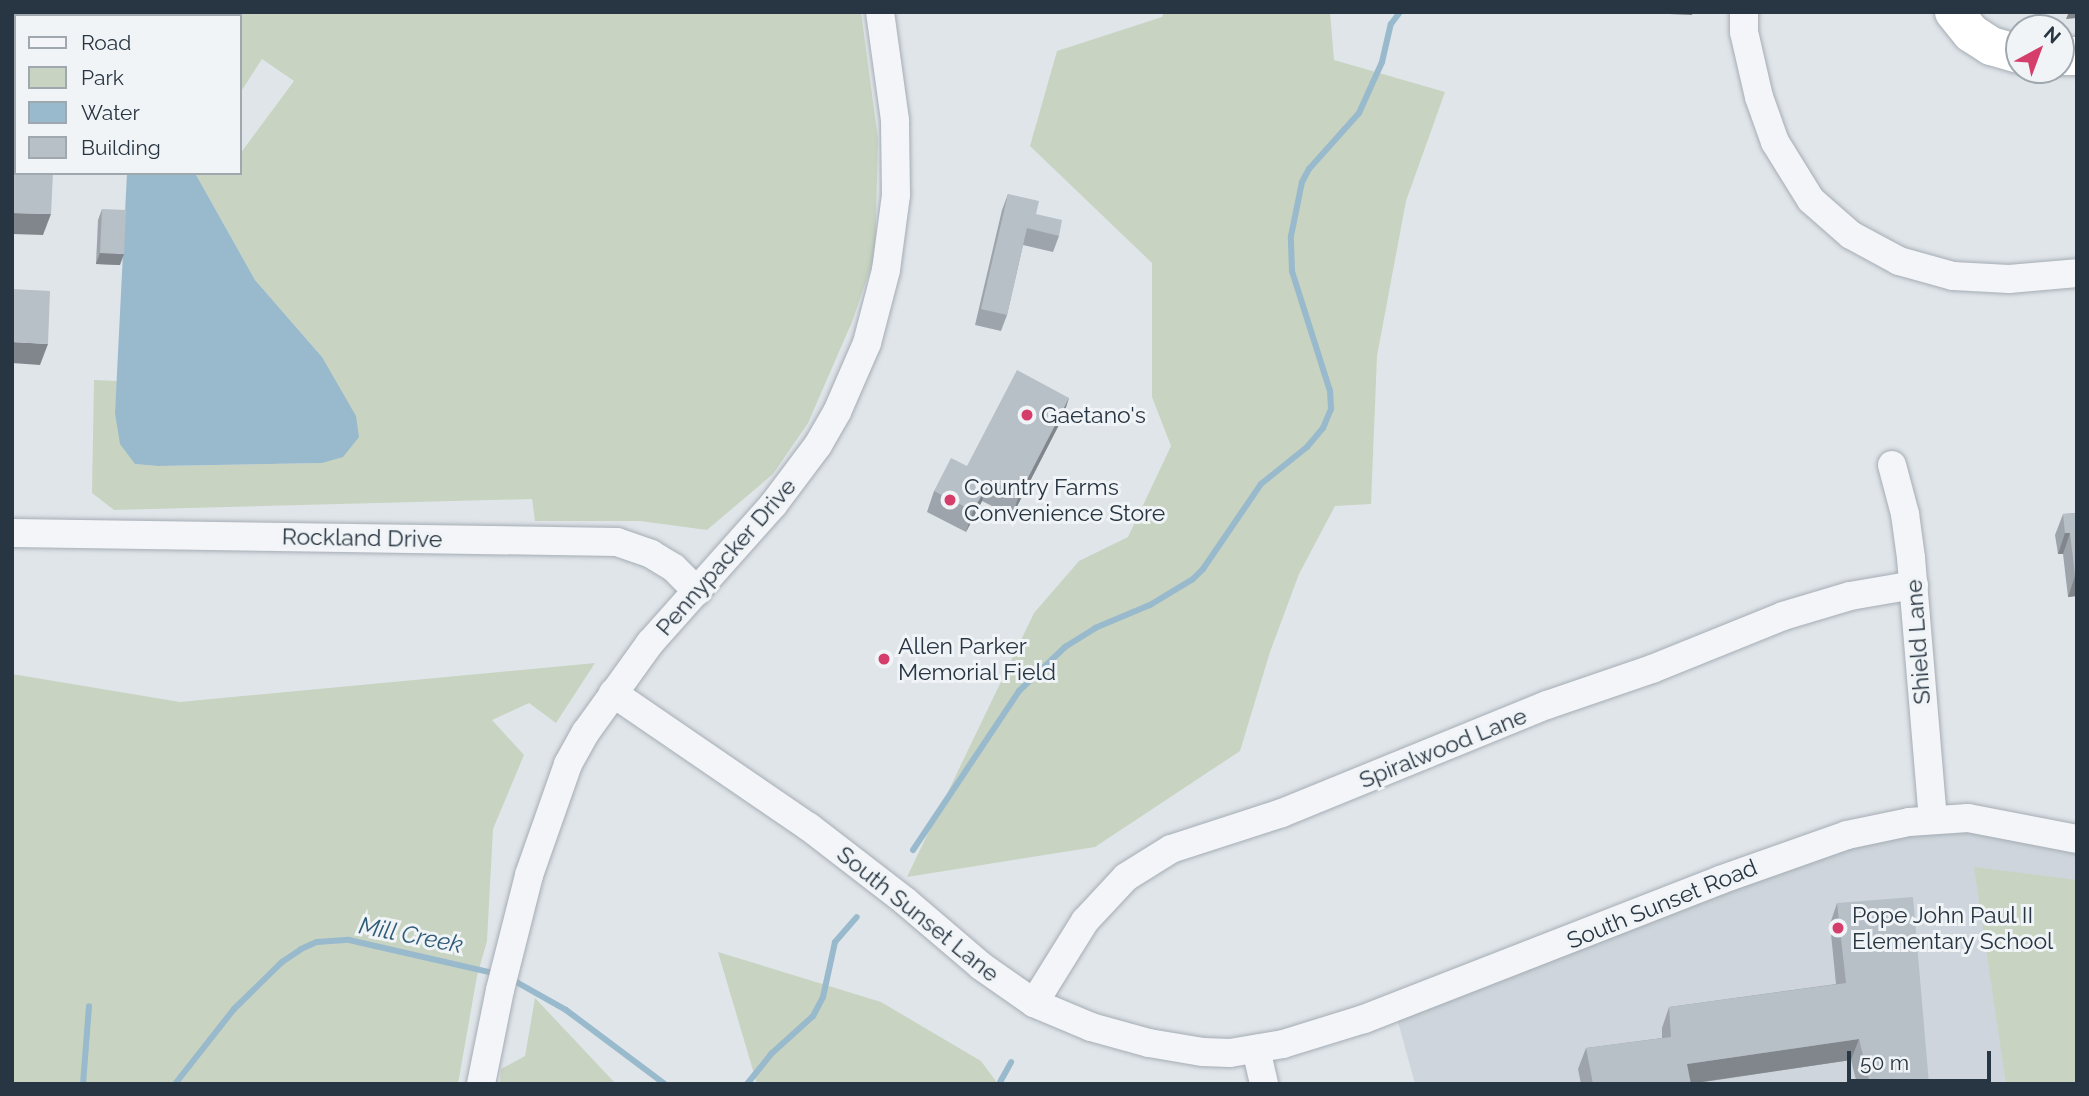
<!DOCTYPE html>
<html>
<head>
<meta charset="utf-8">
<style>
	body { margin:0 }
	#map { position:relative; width:2089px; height:1096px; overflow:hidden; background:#e0e5ea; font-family:Raleway,sans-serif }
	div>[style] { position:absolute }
	.built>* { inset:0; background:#ced5dc }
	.green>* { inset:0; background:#c8d4c1 }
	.water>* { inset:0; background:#99b9cc }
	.stream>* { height:6px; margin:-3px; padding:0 3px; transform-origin:3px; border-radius:3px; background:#99b9cc }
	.roads { filter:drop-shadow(0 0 2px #a5adb4) drop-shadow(0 0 2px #a5adb4) }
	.minor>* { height:28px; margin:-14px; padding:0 14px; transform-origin:14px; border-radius:14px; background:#f3f5f8 }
	.highway>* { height:38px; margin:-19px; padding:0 19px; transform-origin:19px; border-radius:19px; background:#fff }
	.wall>* { inset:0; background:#9da4ab }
	.shaded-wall>* { inset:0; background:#80868b }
	.building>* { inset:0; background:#b7bfc7 }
	.dots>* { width:19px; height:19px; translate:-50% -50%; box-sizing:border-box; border:4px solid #f0f4f7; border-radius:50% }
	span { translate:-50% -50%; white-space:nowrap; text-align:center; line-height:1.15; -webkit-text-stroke:6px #f0f4f7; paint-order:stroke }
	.poi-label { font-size:23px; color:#283542 }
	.left { translate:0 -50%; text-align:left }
	.street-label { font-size:23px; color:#283542 }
	.water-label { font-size:24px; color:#2f5b78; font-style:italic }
	.frame { position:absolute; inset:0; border:14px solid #283542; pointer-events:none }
	.legend { position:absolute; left:14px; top:14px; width:228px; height:161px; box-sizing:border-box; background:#f0f4f7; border:2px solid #a0a8af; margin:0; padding:9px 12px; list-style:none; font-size:21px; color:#283542 }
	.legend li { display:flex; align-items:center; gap:14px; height:35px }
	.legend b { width:35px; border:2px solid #a0a8af }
	.north { position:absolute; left:2005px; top:14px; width:70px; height:70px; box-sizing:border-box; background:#f0f4f7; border:2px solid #a0a8af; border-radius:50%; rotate:41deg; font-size:19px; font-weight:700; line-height:28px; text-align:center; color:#283542 }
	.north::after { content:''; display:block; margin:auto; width:24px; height:32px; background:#d53e6b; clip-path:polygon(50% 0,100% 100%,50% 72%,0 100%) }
	.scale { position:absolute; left:1847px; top:1051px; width:144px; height:32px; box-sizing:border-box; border:4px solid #283542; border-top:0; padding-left:9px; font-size:21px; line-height:24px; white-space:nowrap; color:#283542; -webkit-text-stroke:5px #f0f4f7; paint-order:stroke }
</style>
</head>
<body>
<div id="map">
	<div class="built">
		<i style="clip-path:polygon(1909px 822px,2077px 839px,2077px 1084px,1415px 1084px,1394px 1007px)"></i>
	</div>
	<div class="green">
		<i style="clip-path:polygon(12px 12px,861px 12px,878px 139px,875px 255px,852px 322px,808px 423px,773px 474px,707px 530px,640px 521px,535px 521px,532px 499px,114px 510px,92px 493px,94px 380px,117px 381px,115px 413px,135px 464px,158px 466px,322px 463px,322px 357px,255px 280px,195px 173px,240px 173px,240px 154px,294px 81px,262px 59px,240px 93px,240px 16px,16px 16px,16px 28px,12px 27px)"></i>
		<i style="clip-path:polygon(1164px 12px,1330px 12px,1334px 60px,1445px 92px,1406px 201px,1377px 356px,1371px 504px,1335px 506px,1299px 574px,1270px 652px,1240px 751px,1095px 847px,907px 877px,1034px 613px,1079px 561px,1128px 537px,1171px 446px,1152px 397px,1152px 263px,1030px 146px,1057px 51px,1162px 17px)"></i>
		<i style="clip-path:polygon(595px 663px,556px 723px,529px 703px,492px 720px,524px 755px,493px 829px,487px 941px,477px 976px,458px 1084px,12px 1084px,12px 674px,180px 702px)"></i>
		<i style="clip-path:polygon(1974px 867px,2077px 880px,2077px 1084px,2006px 1084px)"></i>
		<i style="clip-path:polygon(718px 952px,881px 1002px,981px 1061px,998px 1084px,757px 1084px)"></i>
		<i style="clip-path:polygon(535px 998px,616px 1084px,500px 1084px,501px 1069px,525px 1056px)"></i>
	</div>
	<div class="water">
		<i style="clip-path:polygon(127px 173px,195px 173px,255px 280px,322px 357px,356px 416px,359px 437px,343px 457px,322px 463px,158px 466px,135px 464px,120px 444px,115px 413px)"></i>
	</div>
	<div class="stream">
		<i style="left:913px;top:850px;width:191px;rotate:-56.3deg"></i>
		<i style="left:1019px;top:691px;width:64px;rotate:-43.7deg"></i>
		<i style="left:1065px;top:647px;width:36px;rotate:-32deg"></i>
		<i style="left:1095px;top:628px;width:60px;rotate:-22.7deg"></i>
		<i style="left:1150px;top:605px;width:50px;rotate:-31.2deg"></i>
		<i style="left:1193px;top:579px;width:14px;rotate:-45deg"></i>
		<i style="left:1203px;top:569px;width:103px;rotate:-55.7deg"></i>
		<i style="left:1261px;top:484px;width:59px;rotate:-38.8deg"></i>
		<i style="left:1307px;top:447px;width:25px;rotate:-50deg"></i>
		<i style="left:1323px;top:428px;width:21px;rotate:-67deg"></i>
		<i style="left:1331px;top:409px;width:18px;rotate:-93deg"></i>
		<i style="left:1330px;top:391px;width:126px;rotate:-107.6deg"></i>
		<i style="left:1292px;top:271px;width:35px;rotate:-92deg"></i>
		<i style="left:1291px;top:236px;width:55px;rotate:-78.5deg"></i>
		<i style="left:1302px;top:182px;width:15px;rotate:-62deg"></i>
		<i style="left:1309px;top:169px;width:75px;rotate:-48.2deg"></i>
		<i style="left:1359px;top:113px;width:56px;rotate:-65.7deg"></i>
		<i style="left:1382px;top:62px;width:39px;rotate:-77deg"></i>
		<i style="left:1391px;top:24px;width:15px;rotate:-53deg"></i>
		<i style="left:511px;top:979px;width:63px;rotate:29.4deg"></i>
		<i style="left:566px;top:1010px;width:124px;rotate:36.8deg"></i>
		<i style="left:83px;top:1084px;width:78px;rotate:-85.6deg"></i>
		<i style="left:175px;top:1084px;width:95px;rotate:-51.8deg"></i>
		<i style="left:234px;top:1009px;width:67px;rotate:-44.4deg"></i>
		<i style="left:282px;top:962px;width:23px;rotate:-34deg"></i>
		<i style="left:301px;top:949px;width:17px;rotate:-24deg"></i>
		<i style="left:317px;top:942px;width:32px;rotate:-4deg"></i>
		<i style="left:349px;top:940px;width:153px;rotate:12.9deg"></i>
		<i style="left:747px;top:1084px;width:38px;rotate:-51deg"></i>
		<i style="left:771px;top:1054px;width:57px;rotate:-42.1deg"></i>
		<i style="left:813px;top:1016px;width:21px;rotate:-62deg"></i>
		<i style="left:823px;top:997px;width:56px;rotate:-77.7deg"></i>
		<i style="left:835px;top:942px;width:33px;rotate:-49deg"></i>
		<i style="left:999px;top:1084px;width:25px;rotate:-61deg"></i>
	</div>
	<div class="roads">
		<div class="minor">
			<i style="left:1744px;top:12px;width:20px;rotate:90deg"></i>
			<i style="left:1744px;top:32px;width:67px;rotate:77deg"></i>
			<i style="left:1759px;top:97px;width:48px;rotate:70.4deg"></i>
			<i style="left:1775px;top:142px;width:68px;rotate:58.2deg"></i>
			<i style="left:1811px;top:200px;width:53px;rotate:41.2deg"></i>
			<i style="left:1851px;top:235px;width:55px;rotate:28.4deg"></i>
			<i style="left:1899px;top:261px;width:56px;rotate:15.5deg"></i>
			<i style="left:1953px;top:276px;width:56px;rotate:3.1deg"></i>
			<i style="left:2009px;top:279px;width:68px;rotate:-5deg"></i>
			<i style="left:1892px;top:465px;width:51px;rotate:75.1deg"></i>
			<i style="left:1905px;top:514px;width:44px;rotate:82.2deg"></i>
			<i style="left:1911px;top:558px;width:263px;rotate:85.2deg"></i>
			<i style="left:12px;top:533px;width:605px;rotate:0.85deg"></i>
			<i style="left:617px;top:542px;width:36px;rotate:19deg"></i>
			<i style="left:651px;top:554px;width:27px;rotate:31deg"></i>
			<i style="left:674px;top:568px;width:33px;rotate:45deg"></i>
			<i style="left:613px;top:693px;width:237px;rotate:34.4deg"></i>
			<i style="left:809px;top:827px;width:121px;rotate:37.6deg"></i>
			<i style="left:905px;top:901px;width:100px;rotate:40.5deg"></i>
			<i style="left:981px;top:966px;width:65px;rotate:34.9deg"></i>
			<i style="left:1034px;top:1003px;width:62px;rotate:22.8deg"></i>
			<i style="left:1091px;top:1027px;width:60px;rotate:15.4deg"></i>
			<i style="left:1149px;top:1043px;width:55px;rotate:9.5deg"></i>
			<i style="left:1203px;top:1052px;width:27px;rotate:2deg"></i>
			<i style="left:1230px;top:1053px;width:54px;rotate:-9.6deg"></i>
			<i style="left:1283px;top:1044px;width:85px;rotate:-17.2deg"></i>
			<i style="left:1364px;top:1019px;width:382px;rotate:-21.3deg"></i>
			<i style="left:1720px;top:880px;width:135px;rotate:-19.5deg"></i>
			<i style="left:1847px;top:835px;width:63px;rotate:-11.8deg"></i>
			<i style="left:1909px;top:822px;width:59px;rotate:-3.9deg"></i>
			<i style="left:1968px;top:818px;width:111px;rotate:10.9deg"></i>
			<i style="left:1034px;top:1003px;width:97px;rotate:-58.1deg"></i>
			<i style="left:1085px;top:921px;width:60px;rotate:-47deg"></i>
			<i style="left:1126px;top:877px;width:53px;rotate:-31.9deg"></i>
			<i style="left:1171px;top:849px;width:117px;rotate:-18deg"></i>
			<i style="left:1282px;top:813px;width:286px;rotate:-22.2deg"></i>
			<i style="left:1547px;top:705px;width:111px;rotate:-18.9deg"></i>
			<i style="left:1652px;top:669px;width:141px;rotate:-22deg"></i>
			<i style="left:1783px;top:616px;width:70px;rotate:-16.6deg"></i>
			<i style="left:1850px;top:596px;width:65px;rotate:-9.8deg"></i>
			<i style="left:1256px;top:1049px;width:36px;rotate:77deg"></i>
			<i style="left:481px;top:1084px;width:96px;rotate:-78.6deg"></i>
			<i style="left:500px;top:990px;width:119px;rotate:-75.8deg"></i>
			<i style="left:529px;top:875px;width:118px;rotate:-70.6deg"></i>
			<i style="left:568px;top:764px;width:37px;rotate:-61deg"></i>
			<i style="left:586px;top:732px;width:110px;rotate:-54.3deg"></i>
			<i style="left:650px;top:643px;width:185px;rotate:-48.3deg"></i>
			<i style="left:773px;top:505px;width:75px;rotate:-53.1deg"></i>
			<i style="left:818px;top:445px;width:38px;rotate:-60deg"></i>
			<i style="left:837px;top:412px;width:75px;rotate:-66.5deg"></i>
			<i style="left:867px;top:343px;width:75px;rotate:-75.4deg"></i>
			<i style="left:886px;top:270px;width:76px;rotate:-82.4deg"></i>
			<i style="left:896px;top:195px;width:75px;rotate:-90.8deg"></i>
			<i style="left:895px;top:120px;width:109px;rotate:-97.9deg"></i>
		</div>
		<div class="highway">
			<i style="left:1954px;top:12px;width:27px;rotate:51deg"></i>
			<i style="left:1971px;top:33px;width:24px;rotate:33deg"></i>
			<i style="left:1991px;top:46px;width:29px;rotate:16deg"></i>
			<i style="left:2061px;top:56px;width:16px"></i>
		</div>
	</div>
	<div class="wall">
		<i style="clip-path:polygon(1008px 194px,1036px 214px,1059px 236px,1053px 252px,1023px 245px,1007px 315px,1001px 331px,975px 325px,1002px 210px)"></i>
		<i style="clip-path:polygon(102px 209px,120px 265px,96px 264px,98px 220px)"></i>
		<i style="clip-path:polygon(1069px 398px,1062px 419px,1012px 516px,982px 501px,966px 532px,927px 512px,934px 491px,967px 466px)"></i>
		<i style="clip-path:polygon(2077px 513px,2077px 596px,2068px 597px,2063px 554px,2058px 554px,2055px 535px,2063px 514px)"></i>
		<i style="clip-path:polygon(1837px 903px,1929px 1084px,1857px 1084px,1851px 1060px,1691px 1084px,1581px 1084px,1578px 1069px,1586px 1048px,1662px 1038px,1662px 1028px,1669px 1007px,1836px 984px,1830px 924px)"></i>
	</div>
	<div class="shaded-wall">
		<i style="clip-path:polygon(1623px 12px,1693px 12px,1692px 15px)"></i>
		<i style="clip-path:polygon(2069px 12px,2077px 12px,2077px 18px,2066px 19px)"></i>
		<i style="clip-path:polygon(12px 83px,16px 83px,16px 104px,12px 104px)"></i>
		<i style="clip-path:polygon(12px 213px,51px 214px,43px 235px,12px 234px)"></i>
		<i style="clip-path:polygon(100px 253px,124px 254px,120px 265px,96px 264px)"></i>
		<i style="clip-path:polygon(12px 342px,48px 344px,40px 365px,12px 363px)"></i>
		<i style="clip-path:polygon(1069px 398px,1062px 419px,1012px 516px,1019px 495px)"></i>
		<i style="clip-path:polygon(990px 480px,982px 501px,966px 532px,973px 511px)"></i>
		<i style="clip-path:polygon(2065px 533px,2070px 533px,2063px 554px,2058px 554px)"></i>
		<i style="clip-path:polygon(2077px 575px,2077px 596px,2068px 597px,2075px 576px)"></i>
		<i style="clip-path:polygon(1859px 1039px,1851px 1060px,1687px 1084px,1687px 1064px)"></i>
	</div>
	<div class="building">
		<i style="clip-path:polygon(12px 27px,16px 27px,16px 83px,12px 83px)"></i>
		<i style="clip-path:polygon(12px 157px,16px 157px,16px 173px,53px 173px,51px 214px,12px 213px)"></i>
		<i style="clip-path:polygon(1008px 194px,1039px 201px,1036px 214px,1062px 220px,1059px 236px,1027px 228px,1007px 315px,981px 309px)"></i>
		<i style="clip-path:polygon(102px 209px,126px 210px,124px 254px,100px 253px)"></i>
		<i style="clip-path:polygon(12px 289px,50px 291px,48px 344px,12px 342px)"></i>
		<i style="clip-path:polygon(1017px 370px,1069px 398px,1019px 495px,990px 480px,973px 511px,934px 491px,951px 458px,967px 466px)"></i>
		<i style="clip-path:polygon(2077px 513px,2077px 575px,2075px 576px,2070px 533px,2065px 533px,2063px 514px)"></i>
		<i style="clip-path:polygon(1913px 897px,1929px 1084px,1870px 1084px,1859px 1039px,1687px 1064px,1691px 1084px,1593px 1084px,1586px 1048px,1671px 1037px,1669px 1007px,1846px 983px,1837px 903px)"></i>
	</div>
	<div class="dots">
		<i style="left:1027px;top:415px;background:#d53e6b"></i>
		<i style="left:950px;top:500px;background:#d53e6b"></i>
		<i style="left:884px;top:659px;background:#d53e6b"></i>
		<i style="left:1838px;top:928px;background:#d53e6b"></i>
	</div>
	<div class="poi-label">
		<span class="left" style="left:1041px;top:415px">Gaetano's</span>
		<span class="left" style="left:964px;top:500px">Country Farms<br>Convenience Store</span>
		<span class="left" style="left:898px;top:659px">Allen Parker<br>Memorial Field</span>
		<span class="left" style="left:1852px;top:928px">Pope John Paul II<br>Elementary School</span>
	</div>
	<div class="street-label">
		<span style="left:362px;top:538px;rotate:1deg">Rockland Drive</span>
		<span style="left:726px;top:557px;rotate:-49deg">Pennypacker Drive</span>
		<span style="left:1918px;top:642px;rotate:-94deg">Shield Lane</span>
		<span style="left:1443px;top:748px;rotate:-22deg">Spiralwood Lane</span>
		<span style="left:1662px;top:904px;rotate:-22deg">South Sunset Road</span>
		<span style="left:918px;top:914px;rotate:39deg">South Sunset Lane</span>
	</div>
	<div class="water-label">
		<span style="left:411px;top:935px;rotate:11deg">Mill Creek</span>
	</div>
	<div class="frame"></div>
	<ul class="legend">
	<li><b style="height:9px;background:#f3f5f8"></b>Road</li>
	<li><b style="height:19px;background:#c8d4c1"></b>Park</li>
	<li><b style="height:19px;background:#99b9cc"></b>Water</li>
	<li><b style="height:19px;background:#b7bfc7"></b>Building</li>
	</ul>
	<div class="north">N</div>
	<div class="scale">50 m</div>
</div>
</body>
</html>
